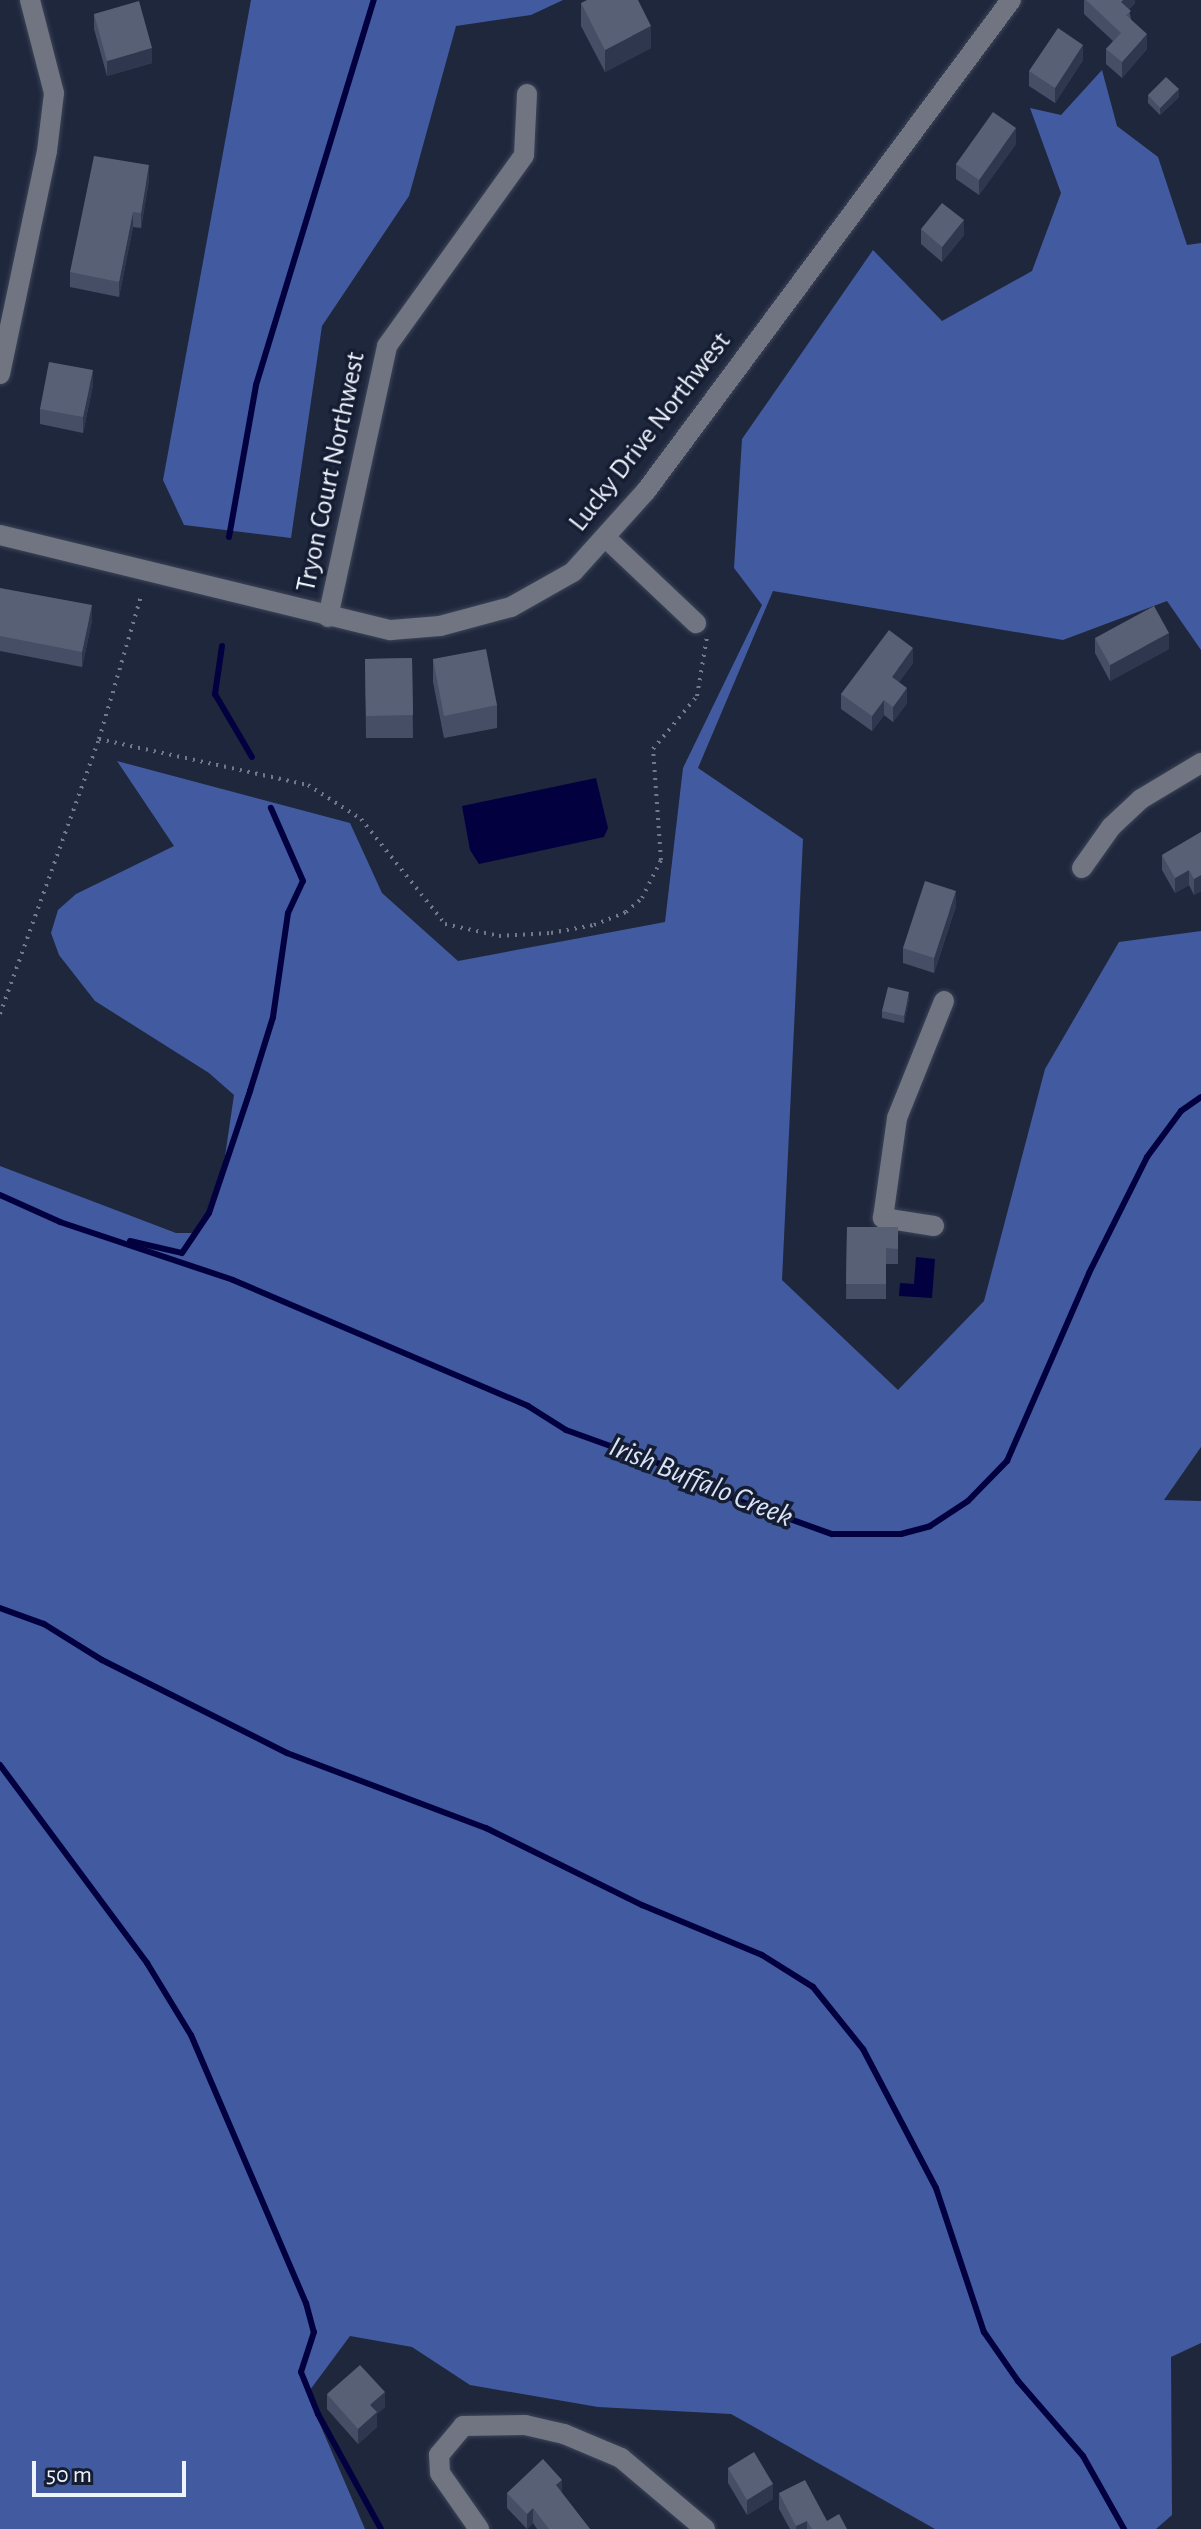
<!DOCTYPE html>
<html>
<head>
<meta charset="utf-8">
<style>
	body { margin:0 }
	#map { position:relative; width:1201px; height:2529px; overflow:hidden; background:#1f273d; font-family:"Alegreya Sans",sans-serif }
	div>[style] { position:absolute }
	.forest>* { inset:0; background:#425a9f }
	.water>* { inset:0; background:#030040 }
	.stream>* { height:6px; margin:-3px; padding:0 3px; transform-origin:3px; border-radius:3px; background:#030040 }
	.path>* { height:4px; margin-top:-2px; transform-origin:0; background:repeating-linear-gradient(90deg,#73798a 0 2px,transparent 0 8px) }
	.roads { filter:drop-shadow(0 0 2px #3c4458) drop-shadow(0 0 2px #3c4458) }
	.minor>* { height:20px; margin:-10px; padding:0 10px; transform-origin:10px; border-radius:10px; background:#707581 }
	.wall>* { inset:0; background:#464e65 }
	.shaded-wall>* { inset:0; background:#2f374e }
	.building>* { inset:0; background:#586076 }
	span { translate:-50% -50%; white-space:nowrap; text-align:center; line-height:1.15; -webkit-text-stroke:7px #151d33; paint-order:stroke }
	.street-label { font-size:28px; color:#eff3fc }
	.water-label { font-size:30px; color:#dbe3f7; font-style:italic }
	.scale { position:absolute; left:32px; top:2461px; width:154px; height:36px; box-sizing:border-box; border:4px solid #eff3fc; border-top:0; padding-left:10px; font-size:24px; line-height:28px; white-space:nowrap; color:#eff3fc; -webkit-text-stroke:6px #151d33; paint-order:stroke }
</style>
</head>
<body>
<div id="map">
	<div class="forest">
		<i style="clip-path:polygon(251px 0,563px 0,531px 15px,456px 26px,409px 196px,322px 326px,291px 538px,184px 525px,163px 480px)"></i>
		<i style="clip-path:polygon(1102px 70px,1117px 126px,1158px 157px,1187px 245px,1201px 243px,1201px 650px,1167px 601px,1063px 640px,773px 591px,698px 768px,803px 839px,782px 1280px,898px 1390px,984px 1301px,1045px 1069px,1119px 942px,1201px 931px,1201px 1447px,1164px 1500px,1201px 1501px,1201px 2343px,1171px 2357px,1172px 2515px,1156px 2529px,935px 2529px,731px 2414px,598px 2407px,470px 2385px,412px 2347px,350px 2336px,307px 2394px,365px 2529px,0 2529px,0 1166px,176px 1233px,199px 1233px,224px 1163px,234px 1095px,209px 1073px,95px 1001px,59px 955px,51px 933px,58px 910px,76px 894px,174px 846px,117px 761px,350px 823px,382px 893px,458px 961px,665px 922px,683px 768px,762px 605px,734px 568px,742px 439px,873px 250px,942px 321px,1032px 271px,1061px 193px,1030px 108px,1061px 115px)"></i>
	</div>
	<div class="water">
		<i style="clip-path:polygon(596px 778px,608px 828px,604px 837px,479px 864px,470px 850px,462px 806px)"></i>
		<i style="clip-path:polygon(916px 1257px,935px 1259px,932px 1298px,899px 1296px,900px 1283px,914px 1284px)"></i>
	</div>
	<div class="stream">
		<i style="left:229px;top:537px;width:154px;rotate:-79.9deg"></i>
		<i style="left:256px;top:385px;width:403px;rotate:-73deg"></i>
		<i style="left:222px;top:646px;width:49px;rotate:98.3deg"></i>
		<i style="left:215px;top:694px;width:73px;rotate:59.6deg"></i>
		<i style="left:0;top:1195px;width:66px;rotate:24.2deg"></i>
		<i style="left:60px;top:1222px;width:182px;rotate:18.5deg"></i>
		<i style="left:233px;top:1280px;width:321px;rotate:23.1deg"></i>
		<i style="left:528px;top:1406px;width:45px;rotate:32.3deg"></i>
		<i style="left:566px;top:1430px;width:118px;rotate:19.8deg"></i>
		<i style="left:677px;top:1470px;width:64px;rotate:27deg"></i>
		<i style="left:734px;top:1499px;width:104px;rotate:19.7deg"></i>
		<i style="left:832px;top:1534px;width:69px"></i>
		<i style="left:901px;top:1534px;width:30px;rotate:-15deg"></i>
		<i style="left:930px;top:1526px;width:45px;rotate:-33.3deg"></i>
		<i style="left:968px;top:1501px;width:56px;rotate:-45.7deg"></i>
		<i style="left:1007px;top:1461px;width:205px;rotate:-66.4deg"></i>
		<i style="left:1089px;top:1273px;width:130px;rotate:-63.4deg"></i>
		<i style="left:1147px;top:1157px;width:57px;rotate:-53.5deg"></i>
		<i style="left:1181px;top:1111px;width:24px;rotate:-35deg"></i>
		<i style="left:130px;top:1241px;width:53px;rotate:13deg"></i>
		<i style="left:182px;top:1253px;width:48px;rotate:-56deg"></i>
		<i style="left:209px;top:1213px;width:129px;rotate:-71.4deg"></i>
		<i style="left:250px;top:1091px;width:77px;rotate:-72.7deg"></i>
		<i style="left:273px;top:1017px;width:105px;rotate:-81.8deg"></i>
		<i style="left:288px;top:913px;width:35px;rotate:-65deg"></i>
		<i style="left:303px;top:881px;width:80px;rotate:-113.7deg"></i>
		<i style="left:0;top:1608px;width:47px;rotate:20deg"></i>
		<i style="left:44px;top:1624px;width:68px;rotate:31.8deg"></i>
		<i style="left:102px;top:1660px;width:207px;rotate:26.7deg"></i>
		<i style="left:287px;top:1753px;width:213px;rotate:20.7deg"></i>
		<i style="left:486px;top:1828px;width:174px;rotate:26.3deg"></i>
		<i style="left:642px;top:1905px;width:130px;rotate:22.6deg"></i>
		<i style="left:762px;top:1955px;width:60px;rotate:32.1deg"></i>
		<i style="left:813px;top:1987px;width:80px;rotate:51.1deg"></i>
		<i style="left:863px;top:2049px;width:157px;rotate:62.3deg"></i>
		<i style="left:936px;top:2188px;width:152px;rotate:71.6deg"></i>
		<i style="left:984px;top:2332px;width:60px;rotate:55.2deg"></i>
		<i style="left:1018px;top:2381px;width:99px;rotate:49.1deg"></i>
		<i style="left:1083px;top:2456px;width:84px;rotate:60.7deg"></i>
		<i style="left:0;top:1765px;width:247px;rotate:53.4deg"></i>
		<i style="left:147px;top:1963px;width:84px;rotate:58.6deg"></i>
		<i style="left:191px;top:2035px;width:292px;rotate:66.8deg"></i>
		<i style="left:306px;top:2303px;width:30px;rotate:75deg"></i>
		<i style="left:314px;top:2332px;width:42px;rotate:108deg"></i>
		<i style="left:301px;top:2372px;width:45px;rotate:68deg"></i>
		<i style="left:318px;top:2414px;width:131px;rotate:61.3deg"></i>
	</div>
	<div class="path">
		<i style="left:99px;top:739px;width:214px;rotate:12.4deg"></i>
		<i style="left:308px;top:785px;width:63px;rotate:32.7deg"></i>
		<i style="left:361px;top:819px;width:134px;rotate:51.3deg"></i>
		<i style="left:445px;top:924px;width:55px;rotate:12.5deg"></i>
		<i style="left:499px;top:936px;width:52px;rotate:-3.3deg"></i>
		<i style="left:551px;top:933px;width:44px;rotate:-10.5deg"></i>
		<i style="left:594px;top:925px;width:35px;rotate:-22deg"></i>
		<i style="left:626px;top:912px;width:21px;rotate:-41deg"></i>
		<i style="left:642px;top:898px;width:42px;rotate:-63.4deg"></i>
		<i style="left:661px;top:860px;width:111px;rotate:-94.1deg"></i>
		<i style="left:653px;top:749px;width:69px;rotate:-50.3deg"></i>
		<i style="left:697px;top:696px;width:60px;rotate:-80.4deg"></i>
		<i style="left:0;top:1014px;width:292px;rotate:-70.2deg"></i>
		<i style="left:99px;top:739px;width:149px;rotate:-73.6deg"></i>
	</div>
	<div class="roads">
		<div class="minor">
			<i style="left:0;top:374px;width:228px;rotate:-78.1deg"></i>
			<i style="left:47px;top:151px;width:58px;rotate:-83.1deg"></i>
			<i style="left:54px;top:93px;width:96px;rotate:-104.5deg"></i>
			<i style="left:0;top:535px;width:402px;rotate:13.7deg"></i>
			<i style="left:391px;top:630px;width:49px;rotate:-4.7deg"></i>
			<i style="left:440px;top:626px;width:73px;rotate:-15deg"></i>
			<i style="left:511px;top:607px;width:71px;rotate:-29.4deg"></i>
			<i style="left:573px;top:572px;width:109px;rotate:-48deg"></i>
			<i style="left:646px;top:491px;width:612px;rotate:-53.37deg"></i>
			<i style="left:606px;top:538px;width:124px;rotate:43.4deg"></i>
			<i style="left:328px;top:617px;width:277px;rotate:-77.7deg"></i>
			<i style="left:387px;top:346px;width:235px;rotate:-54.3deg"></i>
			<i style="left:524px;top:155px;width:61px;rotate:-87.2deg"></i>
			<i style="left:1082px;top:868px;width:50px;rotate:-54.7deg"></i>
			<i style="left:1111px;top:827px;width:41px;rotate:-43deg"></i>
			<i style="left:1141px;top:799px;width:70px;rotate:-31deg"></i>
			<i style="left:934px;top:1226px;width:52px;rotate:-171.1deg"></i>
			<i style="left:883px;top:1218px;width:101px;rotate:-82deg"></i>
			<i style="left:897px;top:1118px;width:126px;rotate:-68.1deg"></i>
			<i style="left:479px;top:2529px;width:68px;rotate:-124.9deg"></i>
			<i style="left:440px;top:2473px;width:18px;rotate:-93deg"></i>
			<i style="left:439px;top:2455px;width:38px;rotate:-50deg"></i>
			<i style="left:463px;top:2426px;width:62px;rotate:-0.9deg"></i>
			<i style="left:525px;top:2425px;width:40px;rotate:13deg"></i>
			<i style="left:564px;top:2434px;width:62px;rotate:22.8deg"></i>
			<i style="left:621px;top:2458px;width:110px;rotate:40.2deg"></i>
		</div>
	</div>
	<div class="wall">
		<i style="clip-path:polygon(1084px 0,1135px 0,1135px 3px,1129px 9px,1131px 19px,1147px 49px,1122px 78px,1106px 64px,1106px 49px,1113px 41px,1084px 14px)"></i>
		<i style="clip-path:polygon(581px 3px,651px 48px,605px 72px,581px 26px)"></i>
		<i style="clip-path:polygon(94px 14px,152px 63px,107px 76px,94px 29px)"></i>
		<i style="clip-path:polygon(1083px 60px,1055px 103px,1029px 86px,1029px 71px)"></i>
		<i style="clip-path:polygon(1148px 95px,1179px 97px,1160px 115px,1148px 103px)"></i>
		<i style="clip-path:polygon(1016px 144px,979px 195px,956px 179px,956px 164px)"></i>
		<i style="clip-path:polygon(149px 180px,141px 228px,133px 227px,119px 297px,70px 287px,70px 272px)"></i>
		<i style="clip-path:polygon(921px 229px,964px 235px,942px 262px,921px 244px)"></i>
		<i style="clip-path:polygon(93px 385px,83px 433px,40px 424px,40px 409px)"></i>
		<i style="clip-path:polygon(0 588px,92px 621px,82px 667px,0 651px)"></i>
		<i style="clip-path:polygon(1095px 638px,1169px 649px,1110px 681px,1095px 653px)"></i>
		<i style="clip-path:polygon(412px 658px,413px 738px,366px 738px,365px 659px)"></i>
		<i style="clip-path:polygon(433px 659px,497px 705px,497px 728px,444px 738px,433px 682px)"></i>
		<i style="clip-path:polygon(913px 663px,899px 682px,907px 703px,893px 722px,884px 715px,872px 731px,841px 709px,841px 694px)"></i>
		<i style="clip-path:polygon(1201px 832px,1201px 891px,1194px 895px,1189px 885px,1175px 893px,1162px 870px,1162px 855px)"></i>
		<i style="clip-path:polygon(956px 906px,934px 973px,903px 963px,903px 948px)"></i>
		<i style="clip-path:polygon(909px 999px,904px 1023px,882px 1018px,882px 1011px)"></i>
		<i style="clip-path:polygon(847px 1227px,898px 1227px,898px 1264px,886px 1264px,886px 1299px,846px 1299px)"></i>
		<i style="clip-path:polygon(327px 2394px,385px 2407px,377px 2414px,377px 2427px,358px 2444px,327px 2409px)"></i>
		<i style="clip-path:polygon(728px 2468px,773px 2499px,747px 2515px,728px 2483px)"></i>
		<i style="clip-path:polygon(507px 2493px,562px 2493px,590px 2529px,537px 2529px,533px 2523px,527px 2529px,507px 2508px)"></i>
		<i style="clip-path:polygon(779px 2493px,827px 2521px,847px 2529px,790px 2529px,779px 2509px)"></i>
	</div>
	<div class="shaded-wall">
		<i style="clip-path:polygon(1123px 0,1135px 0,1135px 3px,1121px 17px,1121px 2px)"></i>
		<i style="clip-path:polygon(651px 26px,651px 48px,605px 72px,605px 50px)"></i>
		<i style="clip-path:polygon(1147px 34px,1147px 49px,1122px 78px,1122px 62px)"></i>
		<i style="clip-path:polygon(1083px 45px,1083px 60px,1055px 103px,1055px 88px)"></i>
		<i style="clip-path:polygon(152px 48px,152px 63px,107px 76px,107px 61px)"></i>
		<i style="clip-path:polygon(1179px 89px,1179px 97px,1160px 115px,1160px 108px)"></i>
		<i style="clip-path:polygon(1016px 128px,1016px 144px,979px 195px,979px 180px)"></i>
		<i style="clip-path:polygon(149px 165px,149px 180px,141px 228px,141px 213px)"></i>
		<i style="clip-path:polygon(133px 212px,133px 227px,119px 297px,119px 282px)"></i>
		<i style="clip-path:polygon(964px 220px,964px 235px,942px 262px,942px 247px)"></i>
		<i style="clip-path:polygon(93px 370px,93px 385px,83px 433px,83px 417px)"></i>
		<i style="clip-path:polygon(92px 605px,92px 621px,82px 667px,82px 652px)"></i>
		<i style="clip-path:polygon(1169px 633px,1169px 649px,1110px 681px,1110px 665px)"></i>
		<i style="clip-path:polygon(913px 648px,913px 663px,892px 692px,892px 677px)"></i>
		<i style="clip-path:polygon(907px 688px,907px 703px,893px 722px,893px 707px)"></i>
		<i style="clip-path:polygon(884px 700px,884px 715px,872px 731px,872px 716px)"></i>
		<i style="clip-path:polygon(1189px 870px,1189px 885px,1175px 893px,1175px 878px)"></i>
		<i style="clip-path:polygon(1201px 875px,1201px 891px,1194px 895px,1194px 879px)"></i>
		<i style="clip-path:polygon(956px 891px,956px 906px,934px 973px,934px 958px)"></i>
		<i style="clip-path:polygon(909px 992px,909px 999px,904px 1023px,904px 1016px)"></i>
		<i style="clip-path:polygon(385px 2392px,385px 2407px,377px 2414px,377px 2427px,358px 2444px,358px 2429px,370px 2405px)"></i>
		<i style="clip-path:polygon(562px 2480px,562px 2495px,556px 2485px)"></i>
		<i style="clip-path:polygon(773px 2484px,773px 2499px,747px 2515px,747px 2500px)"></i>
		<i style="clip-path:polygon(533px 2508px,533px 2523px,527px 2529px,527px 2514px)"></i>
		<i style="clip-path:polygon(807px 2521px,807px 2529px,796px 2529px,796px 2526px)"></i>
	</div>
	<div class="building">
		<i style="clip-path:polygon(587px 0,638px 0,651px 26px,605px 50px,581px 3px)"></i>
		<i style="clip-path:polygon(1086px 0,1123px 0,1121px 2px,1131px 11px,1126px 15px,1147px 34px,1122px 62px,1106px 49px,1121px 33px)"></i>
		<i style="clip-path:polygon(139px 1px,152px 48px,107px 61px,94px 14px)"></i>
		<i style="clip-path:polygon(1058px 28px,1083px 45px,1055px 88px,1029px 71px)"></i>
		<i style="clip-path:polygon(1166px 77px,1179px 89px,1160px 108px,1148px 95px)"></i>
		<i style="clip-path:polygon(993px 112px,1016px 128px,979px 180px,956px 164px)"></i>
		<i style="clip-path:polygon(94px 156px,149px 165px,141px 213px,133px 212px,119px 282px,70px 272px)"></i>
		<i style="clip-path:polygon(942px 203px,964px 220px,942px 247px,921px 229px)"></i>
		<i style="clip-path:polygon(49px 362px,93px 370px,83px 417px,40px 409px)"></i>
		<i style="clip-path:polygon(0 588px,92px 605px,82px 652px,0 636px)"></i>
		<i style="clip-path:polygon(1154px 606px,1169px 633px,1110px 665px,1095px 638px)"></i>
		<i style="clip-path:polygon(889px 630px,913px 648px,892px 677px,907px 688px,893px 707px,884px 700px,872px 716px,841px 694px)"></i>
		<i style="clip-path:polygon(486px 649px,497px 705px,444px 716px,433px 659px)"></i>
		<i style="clip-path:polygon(412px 658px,413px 715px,366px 716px,365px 659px)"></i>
		<i style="clip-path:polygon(1201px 832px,1201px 875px,1194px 879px,1189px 870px,1175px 878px,1162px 855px)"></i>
		<i style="clip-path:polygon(925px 881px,956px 891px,934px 958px,903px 948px)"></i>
		<i style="clip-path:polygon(888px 987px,909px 992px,904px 1016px,882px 1011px)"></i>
		<i style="clip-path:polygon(847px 1227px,898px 1227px,898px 1249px,886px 1248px,886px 1284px,846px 1284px)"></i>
		<i style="clip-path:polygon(360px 2365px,385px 2392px,370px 2405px,377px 2412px,358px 2429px,327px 2394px)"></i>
		<i style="clip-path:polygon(754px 2452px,773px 2484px,747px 2500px,728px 2468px)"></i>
		<i style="clip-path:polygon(543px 2459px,562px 2480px,556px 2485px,590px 2529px,549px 2529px,533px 2508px,527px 2514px,507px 2493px)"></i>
		<i style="clip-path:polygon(805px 2480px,827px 2521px,839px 2514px,847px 2529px,812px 2529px,807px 2521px,796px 2526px,779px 2493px)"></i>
	</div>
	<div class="street-label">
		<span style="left:650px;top:432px;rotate:-52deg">Lucky Drive Northwest</span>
		<span style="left:331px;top:472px;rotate:-78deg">Tryon Court Northwest</span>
	</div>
	<div class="water-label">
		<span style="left:701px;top:1482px;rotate:22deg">Irish Buffalo Creek</span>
	</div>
	<div class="scale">50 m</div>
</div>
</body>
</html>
